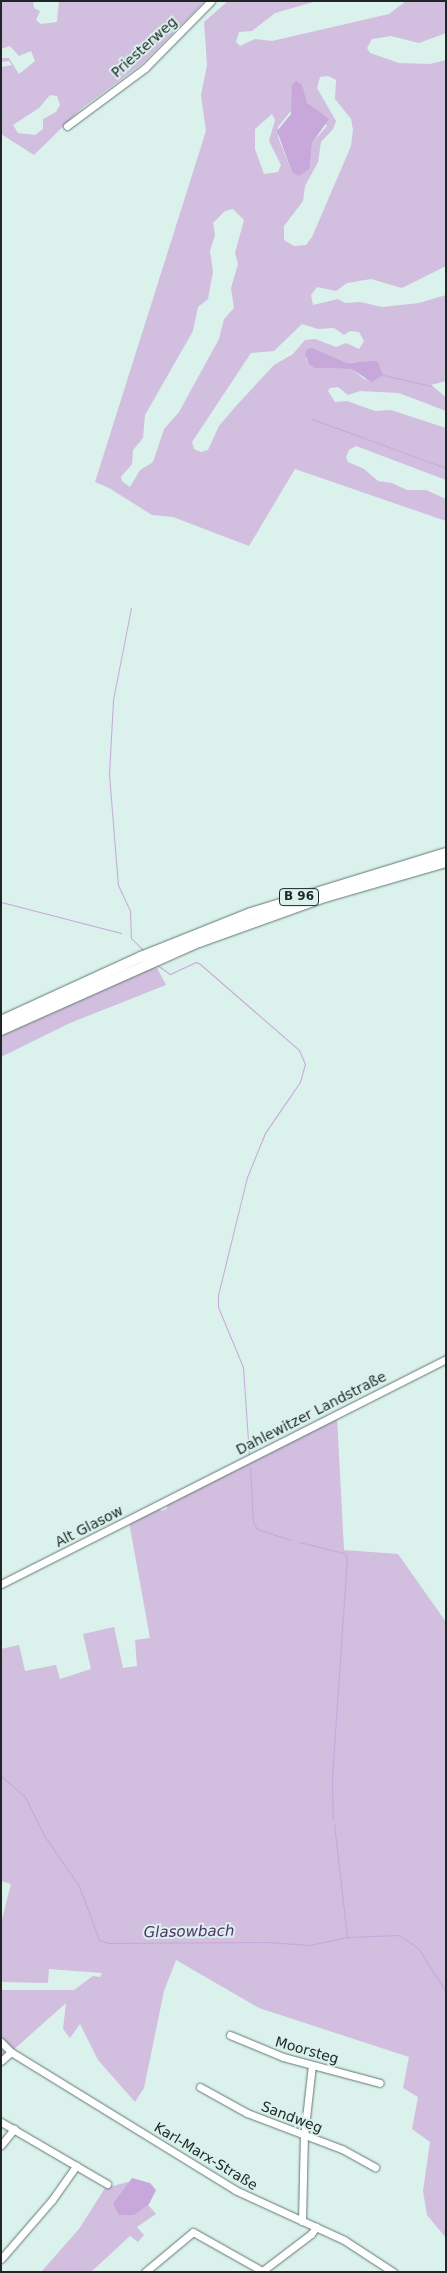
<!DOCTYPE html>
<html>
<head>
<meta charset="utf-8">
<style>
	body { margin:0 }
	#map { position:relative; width:447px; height:2273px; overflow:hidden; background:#daf1ec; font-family:"DejaVu Sans",sans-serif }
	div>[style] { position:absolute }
	.green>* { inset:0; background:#d2bede }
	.water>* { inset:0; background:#c8a7da }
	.stream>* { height:1px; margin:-0.5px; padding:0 0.5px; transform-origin:0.5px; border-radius:0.5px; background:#c8a7da }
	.roads { filter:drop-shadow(0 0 1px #637873) drop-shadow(0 0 1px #637873) }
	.minor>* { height:7px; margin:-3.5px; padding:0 3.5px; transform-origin:3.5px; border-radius:3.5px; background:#fff }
	.highway>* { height:10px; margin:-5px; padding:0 5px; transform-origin:5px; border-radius:5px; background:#fff }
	span { translate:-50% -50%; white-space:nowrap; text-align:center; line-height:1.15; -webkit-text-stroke:4px #daf1ec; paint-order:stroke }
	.shield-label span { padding:1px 4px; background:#daf1ec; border:1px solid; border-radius:4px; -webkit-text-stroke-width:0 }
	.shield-label { font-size:12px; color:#1f2725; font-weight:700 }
	.street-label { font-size:14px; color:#1f2725 }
	.water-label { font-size:15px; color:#562d6a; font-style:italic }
	.frame { position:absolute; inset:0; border:2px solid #1f2725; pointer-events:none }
</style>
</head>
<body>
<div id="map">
	<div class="green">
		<i style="clip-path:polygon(evenodd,1px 1px,33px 1px,34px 8px,40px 11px,36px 20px,41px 24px,57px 22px,59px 1px,205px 1px,142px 64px,81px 109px,34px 155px,1px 134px,1px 67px,12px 65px,9px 61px,1px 62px,1px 58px,9px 58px,19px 74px,35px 61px,31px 51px,19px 56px,10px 46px,1px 49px,1px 1px,50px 95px,57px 96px,60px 105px,56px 112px,43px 119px,43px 129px,35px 135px,18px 133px,13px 125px,39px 108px,50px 95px)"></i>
		<i style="clip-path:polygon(evenodd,228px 1px,317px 1px,275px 13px,252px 31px,239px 32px,236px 42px,240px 46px,255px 39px,272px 41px,389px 14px,406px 1px,446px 1px,446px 33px,419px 43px,391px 36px,372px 39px,367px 48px,370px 53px,399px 63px,430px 64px,446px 60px,446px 266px,402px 288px,371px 279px,347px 283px,336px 291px,317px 287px,311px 295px,313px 305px,338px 299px,345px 303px,360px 302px,382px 307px,419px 303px,446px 295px,446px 381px,431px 385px,446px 397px,446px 411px,399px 393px,360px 391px,348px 395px,338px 387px,330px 388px,328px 391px,335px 402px,347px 401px,375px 411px,391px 410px,446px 428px,446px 480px,356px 446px,349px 450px,346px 457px,348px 462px,364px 469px,378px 481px,392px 483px,407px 490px,426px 490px,446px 499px,446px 521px,295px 469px,249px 546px,173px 517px,152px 515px,109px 488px,95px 482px,206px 131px,201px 95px,207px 65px,204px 22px,228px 1px,328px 76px,336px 80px,335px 99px,351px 119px,353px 130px,351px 146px,312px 237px,306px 245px,294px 246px,284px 240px,284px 226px,303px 201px,305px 186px,318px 162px,321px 142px,333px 129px,336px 121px,317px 88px,320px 77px,328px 76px,228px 1px,292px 85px,302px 85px,304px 99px,327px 126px,312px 143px,310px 168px,292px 172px,278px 137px,278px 127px,294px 107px,292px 85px,228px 1px,272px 114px,275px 120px,269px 141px,281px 165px,278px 172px,264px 174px,255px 149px,255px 129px,272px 114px,228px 1px,233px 209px,244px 220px,235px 253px,238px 264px,231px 288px,234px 308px,224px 319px,219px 339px,179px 412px,164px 429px,153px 462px,140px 470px,130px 487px,122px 481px,121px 477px,132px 464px,133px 450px,143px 438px,145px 415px,193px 331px,198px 307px,208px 299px,213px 272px,210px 251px,215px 235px,213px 223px,225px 211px,233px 209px,228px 1px,302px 324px,318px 329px,334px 328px,344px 335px,350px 331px,359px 332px,364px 341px,359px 349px,346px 343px,336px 347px,315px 339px,305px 340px,293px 354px,274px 365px,236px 406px,219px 426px,208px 450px,201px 452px,194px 449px,192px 442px,251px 353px,274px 351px,302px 324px,228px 1px,313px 348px,347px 363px,355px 362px,367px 381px,351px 369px,314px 368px,306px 359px,313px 348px)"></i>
		<i style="clip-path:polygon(156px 966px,166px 985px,70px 1023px,1px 1057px,1px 1036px)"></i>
		<i style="clip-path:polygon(337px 1418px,344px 1550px,398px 1554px,446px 1622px,446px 2238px,427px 2215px,423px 2191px,430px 2142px,412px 2129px,418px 2097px,403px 2088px,409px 2057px,259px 2008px,176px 1960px,164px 1991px,144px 2088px,135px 2102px,98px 2060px,80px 2024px,70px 2038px,63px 2029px,66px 2003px,1px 2061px,1px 1990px,74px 1990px,93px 1976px,100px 1977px,102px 1973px,49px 1969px,48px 1983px,1px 1982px,1px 1923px,11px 1884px,1px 1881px,1px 1649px,19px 1645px,25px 1671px,56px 1665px,60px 1679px,91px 1669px,83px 1634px,114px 1627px,123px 1668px,137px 1666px,135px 1640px,150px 1638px,129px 1522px,159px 1507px,161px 1511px,167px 1509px,167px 1504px)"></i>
		<i style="clip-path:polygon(128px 2182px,156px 2214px,137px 2227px,144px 2235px,138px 2242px,130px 2236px,91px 2272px,41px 2272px,79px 2229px,105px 2188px)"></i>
	</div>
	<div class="water">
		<i style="clip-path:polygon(296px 81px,302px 85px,307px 103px,329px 119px,312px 143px,310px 168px,299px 176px,292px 172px,277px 131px,291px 114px,292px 85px)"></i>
		<i style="clip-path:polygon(313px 348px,347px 363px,374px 361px,378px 362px,383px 375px,372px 382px,351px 369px,314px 368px,309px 364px,305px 354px,307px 349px)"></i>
		<i style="clip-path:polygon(132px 2178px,150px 2183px,156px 2190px,149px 2204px,134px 2215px,119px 2215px,113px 2204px)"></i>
	</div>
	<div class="stream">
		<i style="left:383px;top:375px;width:50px;rotate:12.7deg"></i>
		<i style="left:312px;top:419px;width:143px;rotate:20.1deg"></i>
		<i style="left:131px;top:608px;width:94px;rotate:101.1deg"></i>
		<i style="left:113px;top:700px;width:74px;rotate:93.1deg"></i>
		<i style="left:109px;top:774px;width:111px;rotate:85.4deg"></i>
		<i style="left:118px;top:885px;width:29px;rotate:65deg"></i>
		<i style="left:130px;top:911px;width:27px;rotate:88deg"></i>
		<i style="left:131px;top:938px;width:18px;rotate:45deg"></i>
		<i style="left:1px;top:902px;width:124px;rotate:14.5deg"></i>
		<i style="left:157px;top:965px;width:16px;rotate:35deg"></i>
		<i style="left:170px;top:974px;width:29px;rotate:-25deg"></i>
		<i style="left:196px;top:962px;width:4px;rotate:27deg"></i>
		<i style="left:200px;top:964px;width:131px;rotate:41deg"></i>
		<i style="left:299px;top:1050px;width:15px;rotate:67deg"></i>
		<i style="left:305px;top:1064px;width:19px;rotate:106deg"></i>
		<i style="left:300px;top:1082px;width:62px;rotate:124.5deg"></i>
		<i style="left:265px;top:1133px;width:48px;rotate:112.2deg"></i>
		<i style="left:247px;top:1177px;width:122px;rotate:103.8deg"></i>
		<i style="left:218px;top:1295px;width:12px;rotate:90deg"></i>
		<i style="left:218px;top:1307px;width:65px;rotate:67.4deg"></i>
		<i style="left:243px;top:1367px;width:88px;rotate:86.1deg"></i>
		<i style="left:250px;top:1468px;width:54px;rotate:86.8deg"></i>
		<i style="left:253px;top:1522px;width:8px;rotate:60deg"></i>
		<i style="left:257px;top:1529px;width:35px;rotate:18deg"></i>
		<i style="left:299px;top:1542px;width:46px;rotate:13.7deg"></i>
		<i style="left:344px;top:1553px;width:5px;rotate:53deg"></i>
		<i style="left:347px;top:1557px;width:223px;rotate:93.9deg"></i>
		<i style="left:332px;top:1779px;width:39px;rotate:89deg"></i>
		<i style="left:1px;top:1776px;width:32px;rotate:41deg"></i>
		<i style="left:25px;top:1797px;width:45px;rotate:63.4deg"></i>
		<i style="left:45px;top:1837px;width:60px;rotate:55.2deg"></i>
		<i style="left:79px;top:1886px;width:58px;rotate:69.7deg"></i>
		<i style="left:99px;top:1940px;width:10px;rotate:17deg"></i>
		<i style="left:109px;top:1943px;width:158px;rotate:-0.4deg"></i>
		<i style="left:267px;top:1942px;width:43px;rotate:4deg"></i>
		<i style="left:310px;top:1945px;width:38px;rotate:-12deg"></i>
		<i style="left:347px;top:1937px;width:52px;rotate:-2.2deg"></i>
		<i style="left:399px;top:1935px;width:23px;rotate:34deg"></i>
		<i style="left:418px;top:1948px;width:52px;rotate:57.5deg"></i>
		<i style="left:334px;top:1824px;width:114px;rotate:83.4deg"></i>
	</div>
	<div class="roads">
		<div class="minor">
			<i style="left:67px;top:126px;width:97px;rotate:-36.6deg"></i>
			<i style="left:145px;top:68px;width:94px;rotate:-45.4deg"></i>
			<i style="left:1px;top:1584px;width:499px;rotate:-26.8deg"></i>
			<i style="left:230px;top:2035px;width:57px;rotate:22.5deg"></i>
			<i style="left:283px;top:2057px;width:100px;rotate:15deg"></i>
			<i style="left:1px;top:2042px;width:14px;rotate:45deg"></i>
			<i style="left:11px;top:2052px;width:263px;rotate:31.6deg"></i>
			<i style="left:235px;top:2190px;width:120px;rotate:24.6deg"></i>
			<i style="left:344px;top:2240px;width:59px;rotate:33.1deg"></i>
			<i style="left:1px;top:2061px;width:13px;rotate:-42deg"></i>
			<i style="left:200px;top:2087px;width:54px;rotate:29deg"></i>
			<i style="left:247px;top:2113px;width:102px;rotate:20.8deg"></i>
			<i style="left:342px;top:2149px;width:38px;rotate:29deg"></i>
			<i style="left:1px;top:2122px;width:123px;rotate:30.3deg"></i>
			<i style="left:1px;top:2145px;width:21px;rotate:-51deg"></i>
			<i style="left:302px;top:2221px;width:85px;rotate:-88.7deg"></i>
			<i style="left:304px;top:2136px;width:71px;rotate:-83.6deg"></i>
			<i style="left:1px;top:2259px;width:78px;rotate:-49.2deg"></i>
			<i style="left:52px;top:2200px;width:42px;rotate:-54.8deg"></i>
			<i style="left:145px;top:2272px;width:62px;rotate:-39.8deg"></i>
			<i style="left:193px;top:2232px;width:81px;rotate:29.4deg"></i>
			<i style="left:261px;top:2272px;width:63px;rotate:-37.2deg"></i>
			<i style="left:311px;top:2234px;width:9px;rotate:-54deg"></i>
		</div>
		<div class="highway">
			<i style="left:1px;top:1021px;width:154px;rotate:-24.6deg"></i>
			<i style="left:141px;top:957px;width:118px;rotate:-21.8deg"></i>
			<i style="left:251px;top:913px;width:204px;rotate:-17.1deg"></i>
			<i style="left:1px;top:1030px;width:217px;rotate:-24deg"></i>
			<i style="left:199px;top:942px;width:134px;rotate:-19.7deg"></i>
			<i style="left:325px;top:897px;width:126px;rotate:-16.1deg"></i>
		</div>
	</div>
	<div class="shield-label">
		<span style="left:299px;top:897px">B 96</span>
	</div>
	<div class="street-label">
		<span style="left:144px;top:47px;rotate:-42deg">Priesterweg</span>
		<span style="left:311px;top:1413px;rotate:-27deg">Dahlewitzer Landstraße</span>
		<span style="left:89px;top:1526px;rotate:-27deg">Alt Glasow</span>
		<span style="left:307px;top:2050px;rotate:16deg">Moorsteg</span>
		<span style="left:292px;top:2117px;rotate:21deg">Sandweg</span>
		<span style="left:206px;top:2156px;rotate:31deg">Karl-Marx-Straße</span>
	</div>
	<div class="water-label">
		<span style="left:189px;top:1932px;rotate:-1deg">Glasowbach</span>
	</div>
	<div class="frame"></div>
</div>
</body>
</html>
